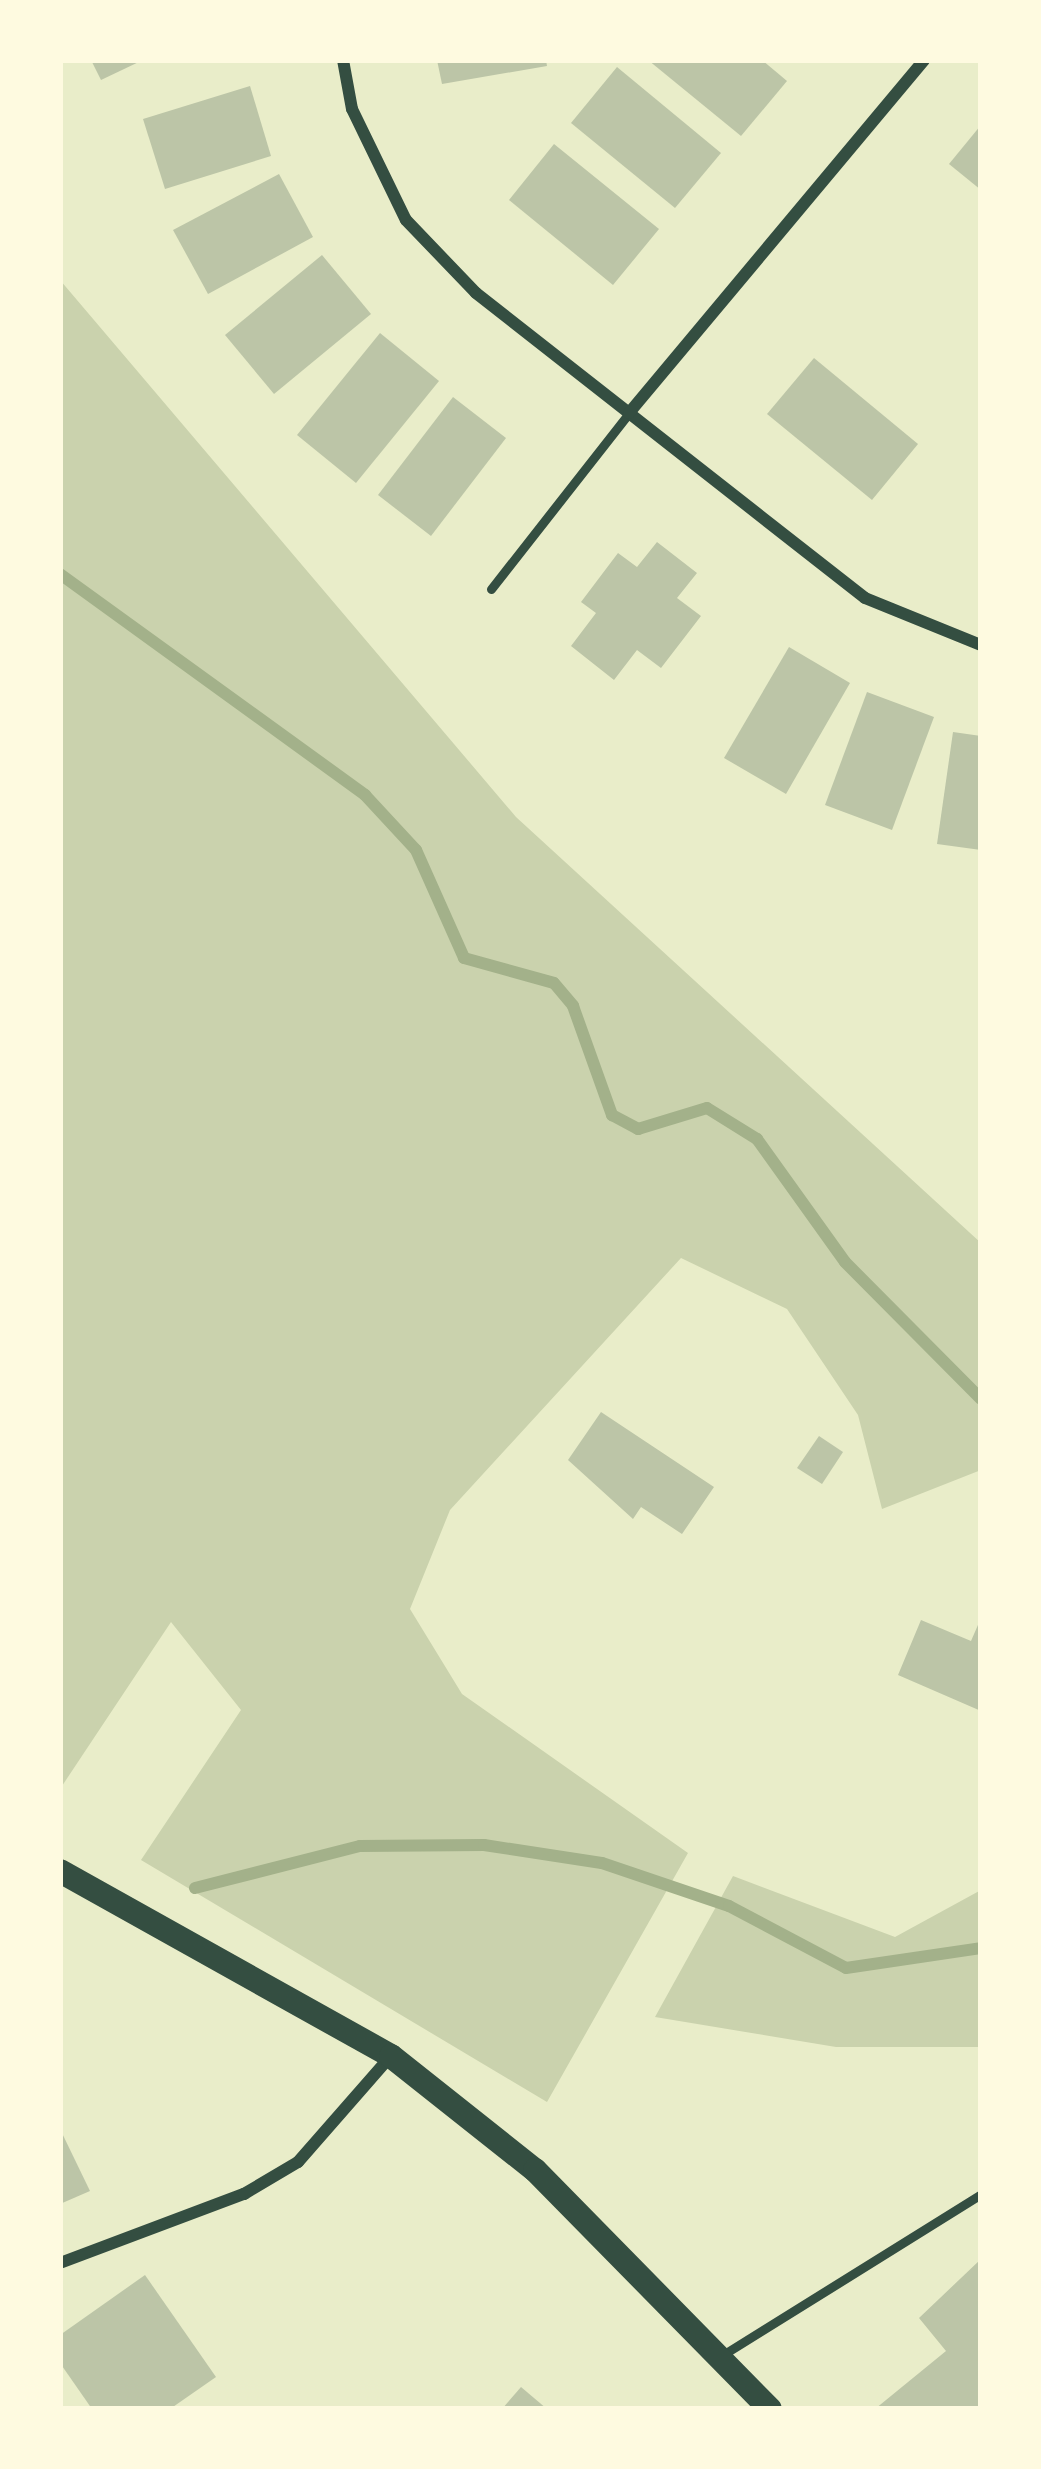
<!DOCTYPE html>
<html>
<head>
<meta charset="utf-8">
<style>
	body { margin:0 }
	#map { position:relative; width:1041px; height:2469px; overflow:hidden; background:#e9edc9; font-family:"Alegreya Sans",sans-serif }
	div>[style] { position:absolute }
	.green>* { inset:0; background:#cad2ad }
	.stream>* { height:12px; margin:-6px; padding:0 6px; transform-origin:6px; border-radius:6px; background:#a3b18a }
	.building>* { inset:0; background:#bcc5a7 }
	.service>* { height:9px; margin:-4.5px; padding:0 4.5px; transform-origin:4.5px; border-radius:4.5px; background:#344e41 }
	.minor>* { height:12px; margin:-6px; padding:0 6px; transform-origin:6px; border-radius:6px; background:#344e41 }
	.secondary>* { height:24px; margin:-12px; padding:0 12px; transform-origin:12px; border-radius:12px; background:#344e41 }
	span { translate:-50% -50%; white-space:nowrap; text-align:center; line-height:1.15; -webkit-text-stroke:10px #fefae0; paint-order:stroke }
	.frame { position:absolute; inset:0; border:63px solid #fefae0; pointer-events:none }
</style>
</head>
<body>
<div id="map">
	<div class="green">
		<i style="clip-path:polygon(60px 280px,516px 817px,981px 1243px,981px 1470px,882px 1509px,858px 1415px,787px 1309px,681px 1258px,450px 1510px,410px 1609px,462px 1694px,688px 1853px,547px 2102px,141px 1860px,241px 1710px,171px 1622px,60px 1789px)"></i>
		<i style="clip-path:polygon(733px 1876px,895px 1937px,981px 1890px,981px 2047px,836px 2047px,655px 2017px)"></i>
	</div>
	<div class="stream">
		<i style="left:60px;top:574px;width:377px;rotate:35.9deg"></i>
		<i style="left:365px;top:795px;width:75px;rotate:47.2deg"></i>
		<i style="left:416px;top:850px;width:118px;rotate:66deg"></i>
		<i style="left:464px;top:958px;width:93px;rotate:15.5deg"></i>
		<i style="left:554px;top:983px;width:30px;rotate:50deg"></i>
		<i style="left:573px;top:1006px;width:116px;rotate:70.3deg"></i>
		<i style="left:612px;top:1115px;width:30px;rotate:28deg"></i>
		<i style="left:638px;top:1129px;width:72px;rotate:-16.9deg"></i>
		<i style="left:707px;top:1108px;width:59px;rotate:31.8deg"></i>
		<i style="left:757px;top:1139px;width:151px;rotate:54.4deg"></i>
		<i style="left:845px;top:1262px;width:193px;rotate:45.2deg"></i>
		<i style="left:195px;top:1888px;width:170px;rotate:-14.3deg"></i>
		<i style="left:360px;top:1846px;width:124px;rotate:-0.5deg"></i>
		<i style="left:484px;top:1845px;width:119px;rotate:8.7deg"></i>
		<i style="left:602px;top:1863px;width:134px;rotate:18.7deg"></i>
		<i style="left:729px;top:1906px;width:132px;rotate:27.9deg"></i>
		<i style="left:846px;top:1968px;width:136px;rotate:-8.4deg"></i>
	</div>
	<div class="building">
		<i style="clip-path:polygon(91px 60px,143px 60px,101px 80px)"></i>
		<i style="clip-path:polygon(437px 60px,546px 60px,547px 66px,442px 84px)"></i>
		<i style="clip-path:polygon(648px 60px,762px 60px,787px 81px,741px 136px)"></i>
		<i style="clip-path:polygon(617px 67px,721px 153px,675px 208px,571px 123px)"></i>
		<i style="clip-path:polygon(250px 86px,271px 156px,165px 189px,143px 119px)"></i>
		<i style="clip-path:polygon(981px 125px,981px 190px,949px 164px)"></i>
		<i style="clip-path:polygon(554px 144px,659px 229px,613px 285px,509px 200px)"></i>
		<i style="clip-path:polygon(279px 174px,313px 237px,208px 294px,173px 230px)"></i>
		<i style="clip-path:polygon(322px 255px,371px 314px,274px 394px,225px 335px)"></i>
		<i style="clip-path:polygon(380px 333px,439px 381px,356px 483px,297px 435px)"></i>
		<i style="clip-path:polygon(814px 358px,918px 444px,872px 500px,767px 414px)"></i>
		<i style="clip-path:polygon(453px 397px,506px 438px,431px 536px,378px 495px)"></i>
		<i style="clip-path:polygon(657px 542px,697px 573px,677px 598px,701px 616px,661px 668px,637px 650px,614px 680px,571px 646px,596px 613px,581px 602px,618px 553px,637px 567px)"></i>
		<i style="clip-path:polygon(789px 647px,850px 683px,786px 794px,724px 758px)"></i>
		<i style="clip-path:polygon(867px 692px,934px 717px,892px 830px,825px 805px)"></i>
		<i style="clip-path:polygon(953px 732px,981px 736px,981px 850px,937px 844px)"></i>
		<i style="clip-path:polygon(601px 1412px,714px 1487px,682px 1534px,641px 1507px,633px 1519px,568px 1460px)"></i>
		<i style="clip-path:polygon(819px 1436px,843px 1452px,822px 1484px,797px 1468px)"></i>
		<i style="clip-path:polygon(981px 1618px,981px 1711px,898px 1675px,921px 1620px,971px 1641px)"></i>
		<i style="clip-path:polygon(60px 2129px,90px 2191px,60px 2204px)"></i>
		<i style="clip-path:polygon(981px 2259px,981px 2409px,875px 2409px,946px 2351px,919px 2318px)"></i>
		<i style="clip-path:polygon(145px 2275px,216px 2377px,170px 2409px,92px 2409px,60px 2363px,60px 2335px)"></i>
		<i style="clip-path:polygon(521px 2387px,547px 2409px,502px 2409px)"></i>
	</div>
	<div class="service">
		<i style="left:491px;top:589px;width:224px;rotate:-51.9deg"></i>
		<i style="left:721px;top:2356px;width:306px;rotate:-31.9deg"></i>
	</div>
	<div class="minor">
		<i style="left:343px;top:60px;width:50px;rotate:79.6deg"></i>
		<i style="left:352px;top:109px;width:123px;rotate:64.1deg"></i>
		<i style="left:406px;top:220px;width:101px;rotate:46.2deg"></i>
		<i style="left:476px;top:293px;width:494px;rotate:38.1deg"></i>
		<i style="left:865px;top:598px;width:125px;rotate:22.1deg"></i>
		<i style="left:629px;top:413px;width:460px;rotate:-50.1deg"></i>
		<i style="left:60px;top:2263px;width:197px;rotate:-20.6deg"></i>
		<i style="left:244px;top:2194px;width:63px;rotate:-30.7deg"></i>
		<i style="left:298px;top:2162px;width:140px;rotate:-48.8deg"></i>
	</div>
	<div class="secondary">
		<i style="left:60px;top:1871px;width:379px;rotate:29.2deg"></i>
		<i style="left:391px;top:2056px;width:184px;rotate:38.4deg"></i>
		<i style="left:535px;top:2170px;width:335px;rotate:45.5deg"></i>
	</div>
	<div class="frame"></div>
</div>
</body>
</html>
